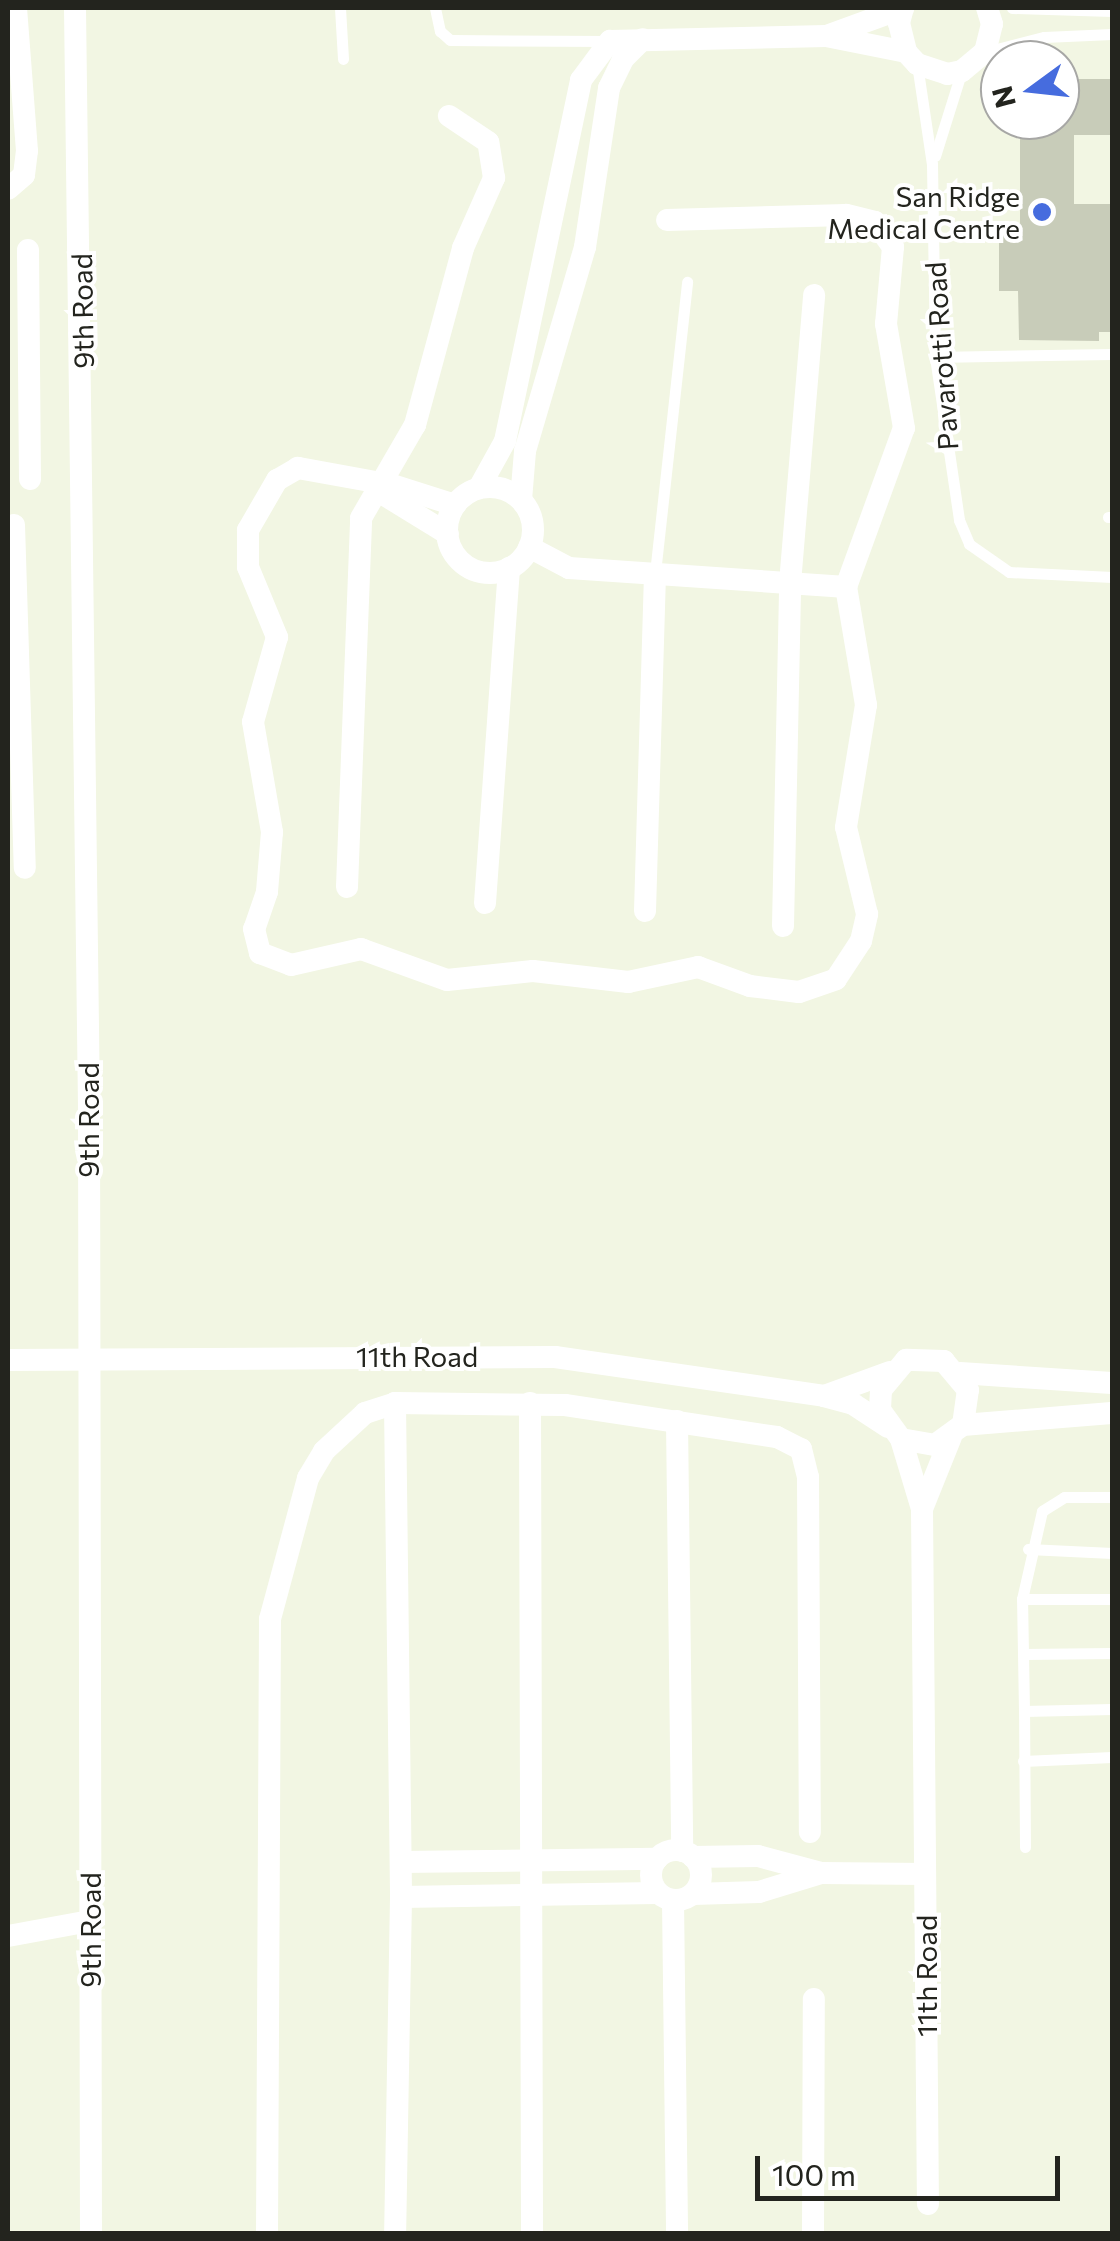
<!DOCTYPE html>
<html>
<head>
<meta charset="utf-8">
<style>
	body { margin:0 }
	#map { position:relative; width:1120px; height:2241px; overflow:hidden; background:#f2f6e3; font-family:Commissioner,sans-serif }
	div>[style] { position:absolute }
	.building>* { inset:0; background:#c8ccb9 }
	.lane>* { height:11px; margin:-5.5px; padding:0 5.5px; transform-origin:5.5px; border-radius:5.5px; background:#fff }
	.street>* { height:22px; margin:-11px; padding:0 11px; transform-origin:11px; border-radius:11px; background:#fff }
	.street>.ring { margin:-11px; padding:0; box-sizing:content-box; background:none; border:22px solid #fff; border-radius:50% }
	.dots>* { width:28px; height:28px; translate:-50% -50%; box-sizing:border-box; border:5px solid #fff; border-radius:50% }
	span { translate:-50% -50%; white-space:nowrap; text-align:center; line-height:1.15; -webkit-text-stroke:8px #fff; paint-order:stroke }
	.poi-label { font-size:28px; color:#23241e }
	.right { translate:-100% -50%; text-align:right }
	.street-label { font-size:28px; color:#23241e }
	.frame { position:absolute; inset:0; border:10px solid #23241e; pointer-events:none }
	.north { position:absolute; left:980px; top:40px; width:100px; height:100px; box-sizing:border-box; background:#fff; border:2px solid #a7a7a5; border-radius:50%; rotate:255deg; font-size:28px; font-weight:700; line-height:40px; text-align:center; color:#23241e }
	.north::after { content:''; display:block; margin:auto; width:35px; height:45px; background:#466cde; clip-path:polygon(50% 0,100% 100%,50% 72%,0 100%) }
	.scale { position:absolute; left:755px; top:2156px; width:305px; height:45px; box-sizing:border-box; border:5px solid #23241e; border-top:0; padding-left:12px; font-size:30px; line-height:35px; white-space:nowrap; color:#23241e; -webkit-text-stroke:8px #fff; paint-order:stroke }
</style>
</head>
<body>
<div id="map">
	<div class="building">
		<i style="clip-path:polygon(1060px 79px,1112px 79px,1112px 135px,1074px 135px,1074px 204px,1112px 204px,1112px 332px,1099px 332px,1099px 341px,1019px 340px,1018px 291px,999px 291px,999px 223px,1020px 223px,1020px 120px,1060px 120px)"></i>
	</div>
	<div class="lane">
		<i style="left:340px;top:8px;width:51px;rotate:86.6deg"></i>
		<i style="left:435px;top:8px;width:24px;rotate:78deg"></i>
		<i style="left:440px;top:31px;width:13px;rotate:42deg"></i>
		<i style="left:450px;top:40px;width:160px;rotate:0.4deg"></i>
		<i style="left:1012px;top:8px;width:100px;rotate:1.7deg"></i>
		<i style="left:985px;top:52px;width:61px;rotate:-14.3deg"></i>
		<i style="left:1044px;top:37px;width:68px;rotate:-2.5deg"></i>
		<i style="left:917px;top:64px;width:101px;rotate:81.5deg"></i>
		<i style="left:932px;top:164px;width:193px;rotate:89.1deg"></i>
		<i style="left:935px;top:357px;width:165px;rotate:81.6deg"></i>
		<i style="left:959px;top:520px;width:26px;rotate:67deg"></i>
		<i style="left:969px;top:544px;width:49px;rotate:35deg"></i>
		<i style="left:1009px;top:572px;width:103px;rotate:2.8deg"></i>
		<i style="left:935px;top:156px;width:87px;rotate:-72.6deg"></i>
		<i style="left:935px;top:357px;width:177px;rotate:-1deg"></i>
		<i style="left:1108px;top:517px;width:4px"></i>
		<i style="left:655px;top:573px;width:293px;rotate:-83.7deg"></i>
		<i style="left:1028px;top:1549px;width:84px;rotate:2.7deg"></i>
		<i style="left:1022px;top:1599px;width:90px"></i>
		<i style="left:1023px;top:1654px;width:89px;rotate:-0.6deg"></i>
		<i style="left:1024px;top:1711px;width:112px;rotate:-91deg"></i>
		<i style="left:1022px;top:1599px;width:90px;rotate:-77.2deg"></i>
		<i style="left:1042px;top:1511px;width:26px;rotate:-32deg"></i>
		<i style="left:1064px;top:1497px;width:48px"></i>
		<i style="left:1023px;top:1761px;width:89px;rotate:-2.6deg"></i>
		<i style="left:1025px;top:1847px;width:136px;rotate:-90.4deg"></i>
		<i style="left:1024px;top:1711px;width:88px;rotate:-1.3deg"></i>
	</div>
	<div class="street">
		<i style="left:75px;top:8px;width:1098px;rotate:89.27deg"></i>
		<i style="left:89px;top:1106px;width:1128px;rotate:89.9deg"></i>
		<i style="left:903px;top:8px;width:16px;rotate:105deg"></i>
		<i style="left:899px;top:23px;width:30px;rotate:76deg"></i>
		<i style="left:906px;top:52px;width:16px;rotate:47deg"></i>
		<i style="left:917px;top:64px;width:32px;rotate:18deg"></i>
		<i style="left:947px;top:74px;width:15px;rotate:-11deg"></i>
		<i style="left:962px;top:71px;width:30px;rotate:-40deg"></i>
		<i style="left:985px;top:52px;width:29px;rotate:-76deg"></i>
		<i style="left:992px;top:24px;width:17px;rotate:-107deg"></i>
		<i style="left:829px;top:35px;width:79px;rotate:-20deg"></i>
		<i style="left:8px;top:189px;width:21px;rotate:-41deg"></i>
		<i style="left:24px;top:175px;width:24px;rotate:-83deg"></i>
		<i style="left:27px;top:151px;width:143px;rotate:-94.4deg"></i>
		<i style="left:28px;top:250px;width:229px;rotate:89.5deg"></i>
		<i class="ring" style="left:447px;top:487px;width:64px;height:64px"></i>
		<i style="left:479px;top:488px;width:54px;rotate:-61deg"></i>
		<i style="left:505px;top:441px;width:369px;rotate:-78.1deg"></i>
		<i style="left:581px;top:80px;width:49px;rotate:-53.4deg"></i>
		<i style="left:610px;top:41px;width:216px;rotate:-1.3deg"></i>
		<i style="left:826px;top:36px;width:82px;rotate:11.3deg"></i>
		<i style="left:378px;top:491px;width:82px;rotate:31.6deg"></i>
		<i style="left:521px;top:500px;width:49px;rotate:-85.3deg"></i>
		<i style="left:525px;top:451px;width:213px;rotate:-73.6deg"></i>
		<i style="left:585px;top:247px;width:161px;rotate:-81.4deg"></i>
		<i style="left:609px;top:88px;width:32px;rotate:-64deg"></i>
		<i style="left:623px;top:59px;width:28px;rotate:-45deg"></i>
		<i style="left:455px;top:505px;width:66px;rotate:-162.4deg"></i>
		<i style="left:392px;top:485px;width:96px;rotate:-169.7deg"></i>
		<i style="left:298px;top:468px;width:24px;rotate:150deg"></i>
		<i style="left:277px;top:480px;width:58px;rotate:120.1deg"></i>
		<i style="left:248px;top:530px;width:37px;rotate:90deg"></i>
		<i style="left:248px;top:567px;width:76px;rotate:67.5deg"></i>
		<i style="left:277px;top:637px;width:88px;rotate:105.8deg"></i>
		<i style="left:253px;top:722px;width:112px;rotate:80.2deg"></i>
		<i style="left:272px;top:832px;width:60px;rotate:94.8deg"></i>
		<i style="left:267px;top:892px;width:39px;rotate:109deg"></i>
		<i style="left:254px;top:929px;width:25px;rotate:76deg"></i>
		<i style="left:260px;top:953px;width:33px;rotate:21deg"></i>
		<i style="left:291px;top:965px;width:72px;rotate:-12.9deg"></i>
		<i style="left:361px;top:949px;width:91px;rotate:19.8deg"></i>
		<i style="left:447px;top:980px;width:86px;rotate:-6deg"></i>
		<i style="left:533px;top:971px;width:96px;rotate:6.6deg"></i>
		<i style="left:628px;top:982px;width:72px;rotate:-12.1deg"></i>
		<i style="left:698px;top:967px;width:55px;rotate:20.1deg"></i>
		<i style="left:750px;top:986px;width:49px;rotate:7deg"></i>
		<i style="left:799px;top:992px;width:39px;rotate:-19deg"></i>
		<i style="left:836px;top:979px;width:45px;rotate:-56.7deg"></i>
		<i style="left:861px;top:941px;width:28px;rotate:-77deg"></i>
		<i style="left:867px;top:914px;width:89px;rotate:-103.6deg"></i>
		<i style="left:846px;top:827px;width:124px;rotate:-80.7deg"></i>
		<i style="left:866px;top:705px;width:120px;rotate:-99.6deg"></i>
		<i style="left:846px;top:587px;width:169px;rotate:-70deg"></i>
		<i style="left:904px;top:428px;width:106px;rotate:-99.8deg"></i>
		<i style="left:886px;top:324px;width:77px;rotate:-84.8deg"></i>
		<i style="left:893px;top:247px;width:31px;rotate:-126deg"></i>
		<i style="left:875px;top:222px;width:30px;rotate:-166deg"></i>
		<i style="left:846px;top:215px;width:179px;rotate:178.4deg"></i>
		<i style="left:14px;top:525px;width:343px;rotate:88.2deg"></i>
		<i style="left:529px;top:547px;width:45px;rotate:27.7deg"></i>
		<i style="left:569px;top:568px;width:278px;rotate:3.9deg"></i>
		<i style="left:347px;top:887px;width:369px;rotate:-87.8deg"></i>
		<i style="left:361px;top:518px;width:108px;rotate:-59.9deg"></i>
		<i style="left:415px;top:425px;width:183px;rotate:-74.8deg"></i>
		<i style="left:463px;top:248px;width:77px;rotate:-66.1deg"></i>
		<i style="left:494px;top:178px;width:36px;rotate:-99deg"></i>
		<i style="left:488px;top:142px;width:47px;rotate:-146.3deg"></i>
		<i style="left:485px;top:903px;width:336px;rotate:-85.9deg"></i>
		<i style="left:645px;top:911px;width:338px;rotate:-88.3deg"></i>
		<i style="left:783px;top:926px;width:343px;rotate:-88.8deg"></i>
		<i style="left:790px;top:583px;width:289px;rotate:-85.2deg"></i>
		<i style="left:8px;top:1360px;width:547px;rotate:-0.31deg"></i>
		<i style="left:555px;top:1357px;width:272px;rotate:8.2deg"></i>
		<i style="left:824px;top:1396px;width:30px;rotate:15deg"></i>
		<i style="left:853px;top:1404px;width:42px;rotate:33.3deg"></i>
		<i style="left:960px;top:1373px;width:152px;rotate:3.8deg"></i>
		<i style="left:824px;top:1396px;width:70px;rotate:-20deg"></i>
		<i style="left:395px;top:1403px;width:494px;rotate:89.3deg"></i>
		<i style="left:401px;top:1897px;width:337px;rotate:91deg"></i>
		<i style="left:530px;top:1403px;width:831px;rotate:89.86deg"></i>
		<i style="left:677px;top:1421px;width:430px;rotate:89.3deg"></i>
		<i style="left:963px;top:1425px;width:149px;rotate:-4.6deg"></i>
		<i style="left:901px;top:1439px;width:35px;rotate:10deg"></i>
		<i style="left:935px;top:1445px;width:34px;rotate:-36deg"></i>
		<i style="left:963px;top:1425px;width:35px;rotate:-82deg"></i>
		<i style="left:968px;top:1390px;width:38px;rotate:-130deg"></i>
		<i style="left:944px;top:1361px;width:38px;rotate:-178deg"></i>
		<i style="left:906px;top:1360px;width:39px;rotate:130deg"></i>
		<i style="left:881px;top:1390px;width:20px;rotate:93deg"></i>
		<i style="left:880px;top:1410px;width:36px;rotate:54deg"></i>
		<i style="left:901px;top:1439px;width:73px;rotate:73.3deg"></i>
		<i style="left:922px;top:1509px;width:695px;rotate:89.51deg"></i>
		<i style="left:922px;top:1509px;width:78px;rotate:-68.1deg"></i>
		<i class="ring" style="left:651px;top:1850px;width:28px;height:28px"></i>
		<i style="left:693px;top:1857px;width:65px;rotate:-0.9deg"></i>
		<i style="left:758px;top:1856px;width:65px;rotate:15.1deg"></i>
		<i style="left:821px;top:1873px;width:104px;rotate:0.6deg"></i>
		<i style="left:401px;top:1862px;width:256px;rotate:-0.7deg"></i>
		<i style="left:693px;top:1894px;width:66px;rotate:-1.7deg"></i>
		<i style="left:759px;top:1892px;width:65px;rotate:-17deg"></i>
		<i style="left:401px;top:1897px;width:257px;rotate:-0.9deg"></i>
		<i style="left:673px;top:1900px;width:334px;rotate:89.3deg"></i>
		<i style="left:8px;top:1936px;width:83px;rotate:-10.4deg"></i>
		<i style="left:267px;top:2234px;width:615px;rotate:-89.72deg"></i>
		<i style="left:270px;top:1619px;width:146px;rotate:-74.9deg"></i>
		<i style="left:308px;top:1478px;width:31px;rotate:-59deg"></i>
		<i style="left:324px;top:1451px;width:56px;rotate:-42.8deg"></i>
		<i style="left:365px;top:1413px;width:32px;rotate:-18deg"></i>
		<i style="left:395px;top:1403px;width:170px;rotate:0.7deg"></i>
		<i style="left:565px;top:1405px;width:214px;rotate:8.6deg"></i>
		<i style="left:777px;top:1437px;width:27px;rotate:27deg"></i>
		<i style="left:801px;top:1449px;width:29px;rotate:76deg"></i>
		<i style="left:808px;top:1477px;width:355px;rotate:89.7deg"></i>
		<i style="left:813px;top:2234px;width:235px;rotate:-89.8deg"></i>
	</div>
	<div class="dots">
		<i style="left:1042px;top:212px;background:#466cde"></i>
	</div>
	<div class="poi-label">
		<span class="right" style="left:1020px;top:212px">San Ridge<br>Medical Centre</span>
	</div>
	<div class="street-label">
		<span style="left:82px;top:311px;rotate:-91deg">9th Road</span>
		<span style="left:941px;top:356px;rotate:-94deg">Pavarotti Road</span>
		<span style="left:88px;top:1120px;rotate:-90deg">9th Road</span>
		<span style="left:417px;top:1356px">11th Road</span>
		<span style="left:90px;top:1930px;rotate:-90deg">9th Road</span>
		<span style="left:926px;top:1976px;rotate:-90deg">11th Road</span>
	</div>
	<div class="frame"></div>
	<div class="north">N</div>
	<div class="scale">100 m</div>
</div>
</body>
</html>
